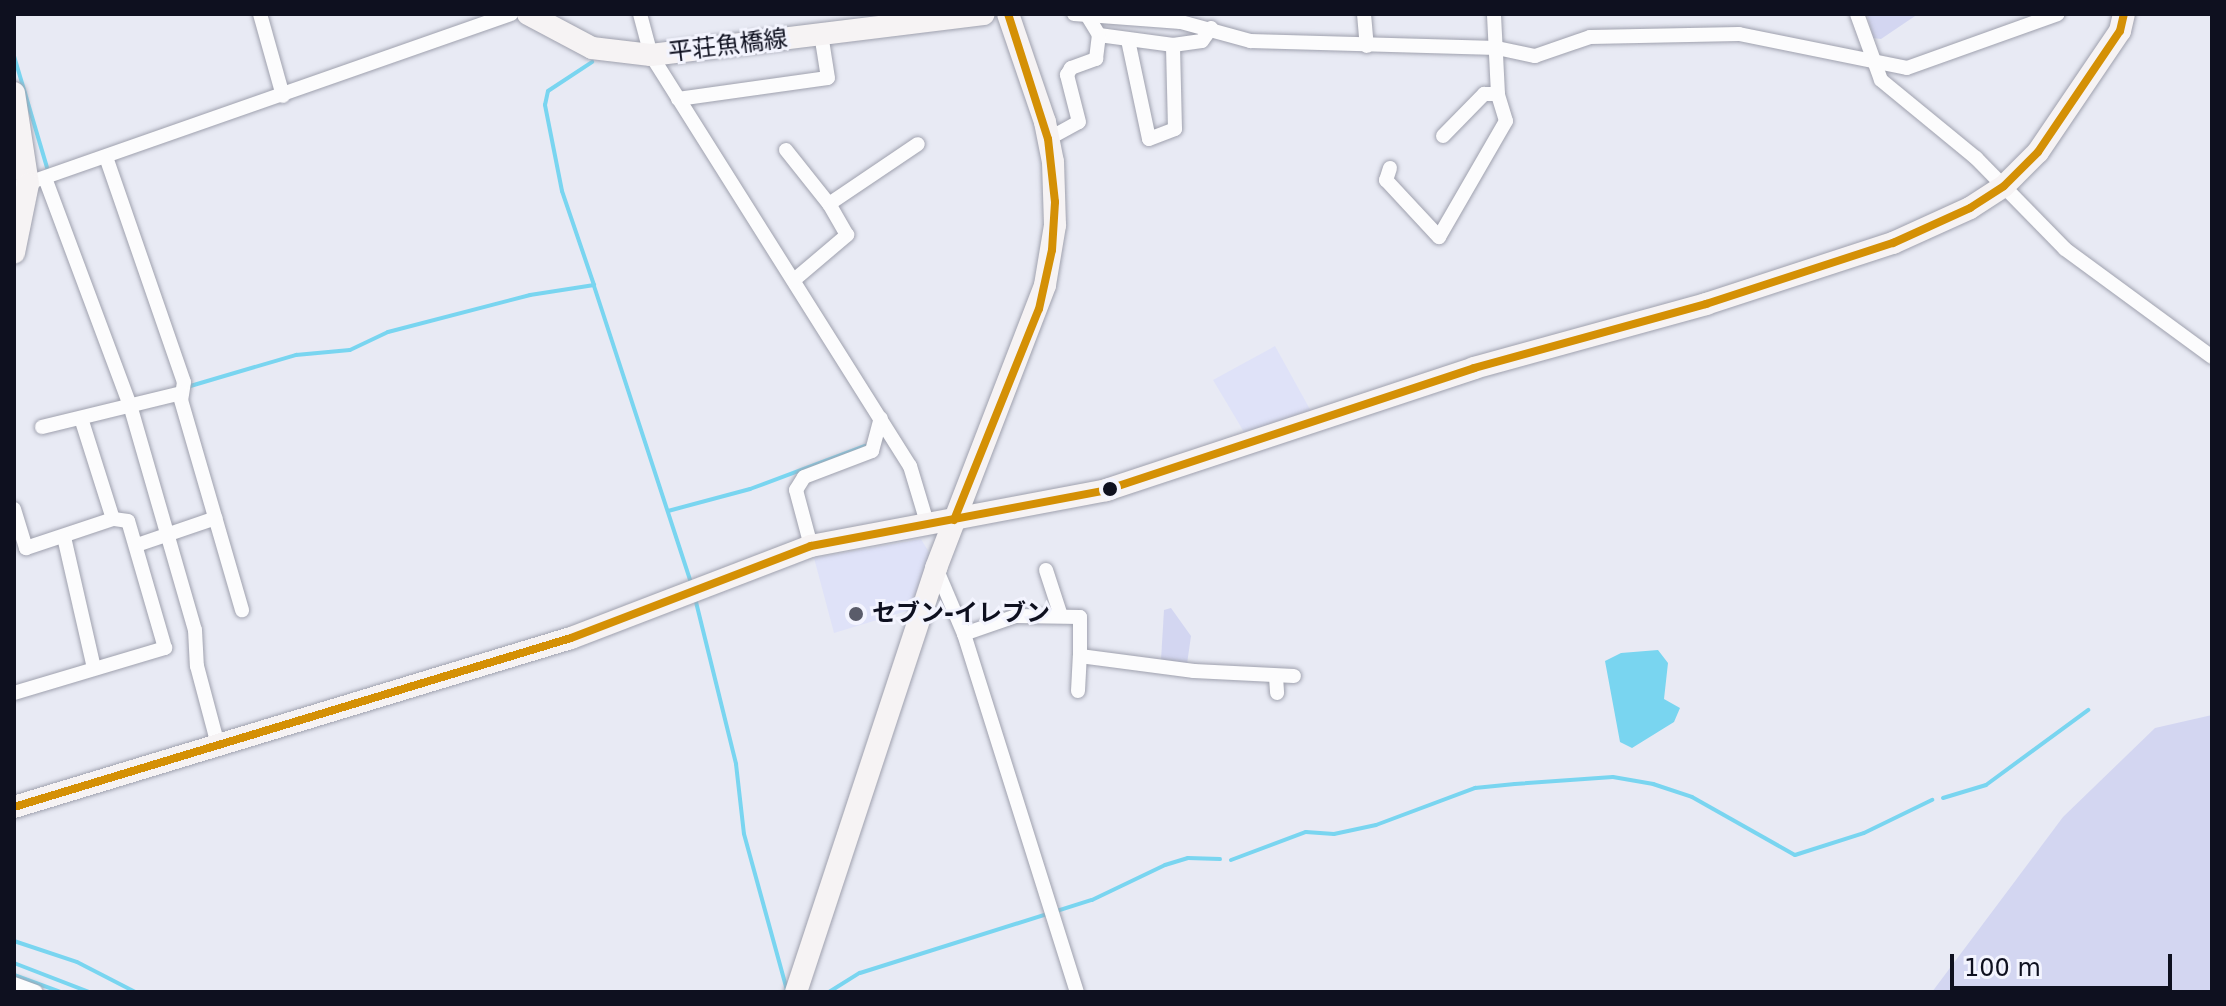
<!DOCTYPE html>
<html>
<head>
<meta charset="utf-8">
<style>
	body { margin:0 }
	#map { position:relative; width:2226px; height:1006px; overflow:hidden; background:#e8eaf4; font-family:"DejaVu Sans","Noto Sans JP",sans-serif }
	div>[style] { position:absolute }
	.built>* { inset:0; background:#dfe2f8 }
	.green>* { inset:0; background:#d3d6f1 }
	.water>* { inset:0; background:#79d5f0 }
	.stream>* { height:4px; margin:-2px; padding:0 2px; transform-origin:2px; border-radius:2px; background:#79d5f0 }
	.roads { filter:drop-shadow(0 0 2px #9fa1ae) drop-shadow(0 0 2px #9fa1ae) }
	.street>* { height:14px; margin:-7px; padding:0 7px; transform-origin:7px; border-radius:7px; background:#fcfcfd }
	.secondary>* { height:22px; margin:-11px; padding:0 11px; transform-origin:11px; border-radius:11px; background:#f6f3f4 }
	.bus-1>* { height:8px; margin:-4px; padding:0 4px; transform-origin:4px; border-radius:4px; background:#d49005 }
	.dots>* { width:22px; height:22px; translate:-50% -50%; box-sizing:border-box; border:4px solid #f3f4fe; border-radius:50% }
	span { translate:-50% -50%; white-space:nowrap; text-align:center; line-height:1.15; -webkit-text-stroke:6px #f3f4fe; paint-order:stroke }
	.street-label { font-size:24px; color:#0e101f }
	.poi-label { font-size:24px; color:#0e101f; font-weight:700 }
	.left { translate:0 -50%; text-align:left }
	.frame { position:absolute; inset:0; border:16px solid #0e101f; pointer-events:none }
	.scale { position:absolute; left:1950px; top:954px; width:222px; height:36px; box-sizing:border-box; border:4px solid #0e101f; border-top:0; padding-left:10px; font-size:24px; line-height:28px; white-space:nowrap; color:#0e101f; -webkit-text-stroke:6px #f3f4fe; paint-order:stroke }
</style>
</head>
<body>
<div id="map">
	<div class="built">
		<i style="clip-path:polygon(1275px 346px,1312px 413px,1247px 437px,1213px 380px)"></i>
		<i style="clip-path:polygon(921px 539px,930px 554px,910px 610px,834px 633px,814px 558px)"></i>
	</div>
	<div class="green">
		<i style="clip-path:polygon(1867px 14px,1918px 14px,1881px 39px,1873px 38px)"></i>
		<i style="clip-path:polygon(1171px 608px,1191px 636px,1187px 664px,1161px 660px,1164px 610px)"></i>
		<i style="clip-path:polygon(2212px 715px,2212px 992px,1932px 992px,2063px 817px,2155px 728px)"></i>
	</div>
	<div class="water">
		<i style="clip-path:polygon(1658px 650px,1668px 663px,1664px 699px,1680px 708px,1674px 722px,1632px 748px,1620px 742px,1605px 661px,1621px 653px)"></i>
	</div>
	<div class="stream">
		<i style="left:14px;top:56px;width:120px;rotate:73.5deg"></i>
		<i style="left:594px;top:286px;width:315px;rotate:71.9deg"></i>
		<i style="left:187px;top:387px;width:114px;rotate:-16.4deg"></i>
		<i style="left:296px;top:355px;width:54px;rotate:-5.3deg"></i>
		<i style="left:350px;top:350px;width:42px;rotate:-25.3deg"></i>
		<i style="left:388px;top:332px;width:147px;rotate:-14.6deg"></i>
		<i style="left:530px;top:295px;width:65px;rotate:-8.9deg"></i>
		<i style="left:594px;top:285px;width:99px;rotate:-108.8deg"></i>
		<i style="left:562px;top:191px;width:88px;rotate:-101.2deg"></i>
		<i style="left:545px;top:105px;width:14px;rotate:-78deg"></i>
		<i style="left:548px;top:91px;width:53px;rotate:-33.4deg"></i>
		<i style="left:668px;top:511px;width:85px;rotate:-15deg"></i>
		<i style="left:750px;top:489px;width:123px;rotate:-20.5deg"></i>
		<i style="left:695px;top:598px;width:171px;rotate:76.1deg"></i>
		<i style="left:736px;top:764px;width:70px;rotate:83.5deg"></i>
		<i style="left:744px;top:834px;width:162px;rotate:74.6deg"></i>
		<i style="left:1943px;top:798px;width:45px;rotate:-16.8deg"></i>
		<i style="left:1986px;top:785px;width:127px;rotate:-36.3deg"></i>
		<i style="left:1231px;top:860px;width:80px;rotate:-20.5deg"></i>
		<i style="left:1306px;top:832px;width:28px;rotate:4deg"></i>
		<i style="left:1334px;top:834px;width:43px;rotate:-12.1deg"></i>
		<i style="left:1376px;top:825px;width:106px;rotate:-20.5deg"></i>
		<i style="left:1475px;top:788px;width:40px;rotate:-5.7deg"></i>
		<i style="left:1515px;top:784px;width:98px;rotate:-4.1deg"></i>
		<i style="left:1613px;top:777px;width:41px;rotate:9.9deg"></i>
		<i style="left:1653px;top:784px;width:41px;rotate:18.4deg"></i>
		<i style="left:1692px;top:797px;width:118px;rotate:29.4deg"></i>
		<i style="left:1795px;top:855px;width:72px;rotate:-17.7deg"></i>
		<i style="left:1864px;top:833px;width:76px;rotate:-25.9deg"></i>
		<i style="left:14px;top:941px;width:66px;rotate:18.4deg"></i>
		<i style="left:77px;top:962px;width:65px;rotate:27.3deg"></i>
		<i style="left:14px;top:963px;width:80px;rotate:21.1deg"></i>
		<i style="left:14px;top:975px;width:50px;rotate:19.9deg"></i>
		<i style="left:829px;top:992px;width:36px;rotate:-32deg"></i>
		<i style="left:860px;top:973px;width:243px;rotate:-17.5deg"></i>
		<i style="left:1092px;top:900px;width:81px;rotate:-25.6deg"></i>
		<i style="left:1165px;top:865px;width:24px;rotate:-17deg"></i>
		<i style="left:1188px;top:858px;width:32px;rotate:2deg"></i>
	</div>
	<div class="roads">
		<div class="street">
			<i style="left:260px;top:14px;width:85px;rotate:74.3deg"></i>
			<i style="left:640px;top:14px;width:42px;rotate:75deg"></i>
			<i style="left:651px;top:55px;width:486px;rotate:57.8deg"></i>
			<i style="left:910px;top:466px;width:63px;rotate:73.3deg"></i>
			<i style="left:1074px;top:14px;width:107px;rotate:4.3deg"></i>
			<i style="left:1181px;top:22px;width:72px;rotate:15.4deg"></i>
			<i style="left:1250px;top:41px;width:247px;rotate:1.6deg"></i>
			<i style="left:1497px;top:48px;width:39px;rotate:12deg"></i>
			<i style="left:1535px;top:56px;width:58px;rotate:-19.1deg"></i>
			<i style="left:1590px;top:37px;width:149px;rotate:-1.2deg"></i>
			<i style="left:1739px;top:34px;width:171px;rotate:11.4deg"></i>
			<i style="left:1907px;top:68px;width:160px;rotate:-19.7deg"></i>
			<i style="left:1364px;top:14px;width:32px;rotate:85deg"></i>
			<i style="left:1857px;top:14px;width:70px;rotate:70deg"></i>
			<i style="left:1881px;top:80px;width:123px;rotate:39.4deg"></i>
			<i style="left:1976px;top:158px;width:127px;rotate:45.6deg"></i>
			<i style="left:2065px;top:249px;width:182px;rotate:36.3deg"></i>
			<i style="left:1099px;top:35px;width:75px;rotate:7.7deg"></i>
			<i style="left:1173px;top:45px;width:29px;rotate:-8deg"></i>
			<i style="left:1202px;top:41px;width:16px;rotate:-55deg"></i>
			<i style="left:1128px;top:40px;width:101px;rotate:78deg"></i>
			<i style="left:1149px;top:139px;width:28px;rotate:-21deg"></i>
			<i style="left:1175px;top:129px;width:84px;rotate:-91.4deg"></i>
			<i style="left:678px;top:99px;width:151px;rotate:-8deg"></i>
			<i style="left:828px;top:78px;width:45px;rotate:-99deg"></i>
			<i style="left:1443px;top:136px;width:59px;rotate:-45.7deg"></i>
			<i style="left:1484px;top:94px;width:14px"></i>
			<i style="left:1048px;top:139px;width:35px;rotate:-29deg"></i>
			<i style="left:1079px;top:122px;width:49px;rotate:-104.3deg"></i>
			<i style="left:1067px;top:75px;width:8px;rotate:-60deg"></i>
			<i style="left:1071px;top:68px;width:27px;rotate:-20deg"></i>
			<i style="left:1096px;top:59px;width:24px;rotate:-83deg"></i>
			<i style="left:1099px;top:35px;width:23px;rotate:-121deg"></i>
			<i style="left:786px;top:150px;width:69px;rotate:51.5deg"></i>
			<i style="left:106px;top:157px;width:238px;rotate:70.9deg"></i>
			<i style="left:184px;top:382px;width:18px;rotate:99deg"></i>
			<i style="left:181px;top:400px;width:219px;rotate:73.8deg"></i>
			<i style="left:1390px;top:168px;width:13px;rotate:108deg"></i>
			<i style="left:1386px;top:180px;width:78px;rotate:47.1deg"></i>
			<i style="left:1439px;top:237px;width:134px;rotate:-60deg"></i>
			<i style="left:1506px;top:121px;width:28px;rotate:-107deg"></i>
			<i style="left:1498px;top:94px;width:80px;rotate:-92.9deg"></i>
			<i style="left:45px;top:178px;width:242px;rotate:69.5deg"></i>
			<i style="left:130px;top:405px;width:234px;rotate:73.9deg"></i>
			<i style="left:195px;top:630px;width:36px;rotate:87deg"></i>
			<i style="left:197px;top:666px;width:82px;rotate:75.1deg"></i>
			<i style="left:14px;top:188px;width:527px;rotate:-19.3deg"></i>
			<i style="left:794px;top:280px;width:70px;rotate:-40.3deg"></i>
			<i style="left:847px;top:235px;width:36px;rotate:-120deg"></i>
			<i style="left:829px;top:204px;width:107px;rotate:-34deg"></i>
			<i style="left:42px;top:427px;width:143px;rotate:-13.7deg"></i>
			<i style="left:14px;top:509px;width:41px;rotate:72.9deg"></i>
			<i style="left:26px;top:548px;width:92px;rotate:-18.4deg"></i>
			<i style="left:113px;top:519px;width:106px;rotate:-107.6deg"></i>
			<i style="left:64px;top:537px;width:134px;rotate:77.1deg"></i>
			<i style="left:137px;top:545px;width:83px;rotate:-18.9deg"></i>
			<i style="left:811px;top:546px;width:58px;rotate:-105deg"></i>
			<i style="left:796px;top:490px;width:15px;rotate:-58deg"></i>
			<i style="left:804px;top:477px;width:73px;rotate:-20.9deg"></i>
			<i style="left:872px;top:451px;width:34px;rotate:-75deg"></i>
			<i style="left:936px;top:568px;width:72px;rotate:67deg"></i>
			<i style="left:964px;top:634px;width:375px;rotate:72.5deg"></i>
			<i style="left:1046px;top:570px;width:48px;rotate:71.9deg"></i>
			<i style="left:964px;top:634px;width:55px;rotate:-19.1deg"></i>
			<i style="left:1016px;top:616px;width:64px;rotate:0.9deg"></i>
			<i style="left:1080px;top:617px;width:39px;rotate:90deg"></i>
			<i style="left:1080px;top:656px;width:115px;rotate:7.5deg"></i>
			<i style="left:1194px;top:671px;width:100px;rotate:2.9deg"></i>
			<i style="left:1276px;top:677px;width:16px;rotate:86deg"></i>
			<i style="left:1078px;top:691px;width:35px;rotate:-87deg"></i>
			<i style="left:14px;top:693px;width:158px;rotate:-16.6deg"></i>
			<i style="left:165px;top:648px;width:132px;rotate:-106.2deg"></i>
			<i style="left:128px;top:521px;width:15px;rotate:-172deg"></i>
			<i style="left:14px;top:984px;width:23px;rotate:20deg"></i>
		</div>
		<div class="secondary">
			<i style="left:528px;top:14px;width:72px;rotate:28deg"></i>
			<i style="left:592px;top:48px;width:59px;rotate:6.8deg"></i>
			<i style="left:651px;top:55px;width:335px;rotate:-7deg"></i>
			<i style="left:14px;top:93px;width:92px;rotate:81.3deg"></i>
			<i style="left:28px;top:184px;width:70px;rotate:101.5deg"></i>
			<i style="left:14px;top:807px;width:582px;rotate:-16.88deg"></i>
			<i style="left:571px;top:638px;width:257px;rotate:-21deg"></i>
			<i style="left:811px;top:546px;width:300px;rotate:-10.7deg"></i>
			<i style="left:1106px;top:490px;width:388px;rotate:-18.3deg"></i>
			<i style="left:1474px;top:368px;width:241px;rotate:-15.4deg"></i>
			<i style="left:1706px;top:304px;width:197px;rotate:-18.1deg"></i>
			<i style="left:1893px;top:243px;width:85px;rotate:-24.4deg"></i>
			<i style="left:1970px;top:208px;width:40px;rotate:-32.9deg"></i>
			<i style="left:2004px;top:186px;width:48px;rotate:-45deg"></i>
			<i style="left:2038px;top:152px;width:146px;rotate:-55.9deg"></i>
			<i style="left:2120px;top:31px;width:17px;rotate:-77deg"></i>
			<i style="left:796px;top:992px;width:447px;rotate:-71.7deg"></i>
			<i style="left:936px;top:568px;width:303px;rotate:-68.9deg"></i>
			<i style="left:1045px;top:285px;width:61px;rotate:-80.5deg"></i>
			<i style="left:1055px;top:225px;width:63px;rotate:-91.8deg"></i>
			<i style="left:1053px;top:162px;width:41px;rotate:-101.3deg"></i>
			<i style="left:1045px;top:122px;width:114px;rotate:-108.9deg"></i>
		</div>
	</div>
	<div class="bus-1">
		<i style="left:954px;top:520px;width:227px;rotate:-68.1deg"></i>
		<i style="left:1039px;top:309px;width:60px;rotate:-77.6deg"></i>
		<i style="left:1052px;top:250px;width:48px;rotate:-86.4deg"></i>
		<i style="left:1055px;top:202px;width:63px;rotate:-96.3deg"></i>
		<i style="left:1048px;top:139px;width:131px;rotate:-107.7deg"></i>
		<i style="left:14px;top:807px;width:582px;rotate:-16.88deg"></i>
		<i style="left:571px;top:638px;width:257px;rotate:-21deg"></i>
		<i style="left:811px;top:546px;width:300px;rotate:-10.7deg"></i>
		<i style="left:1106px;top:490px;width:388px;rotate:-18.3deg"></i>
		<i style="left:1474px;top:368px;width:241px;rotate:-15.4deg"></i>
		<i style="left:1706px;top:304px;width:197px;rotate:-18.1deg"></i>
		<i style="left:1893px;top:243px;width:85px;rotate:-24.4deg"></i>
		<i style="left:1970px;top:208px;width:40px;rotate:-32.9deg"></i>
		<i style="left:2004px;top:186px;width:48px;rotate:-45deg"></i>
		<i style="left:2038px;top:152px;width:146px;rotate:-55.9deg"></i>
		<i style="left:2120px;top:31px;width:17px;rotate:-77deg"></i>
	</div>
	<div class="dots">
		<i style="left:1110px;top:489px;background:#0e101f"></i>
		<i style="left:856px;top:614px;background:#5a5c6a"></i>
	</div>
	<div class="street-label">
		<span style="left:728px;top:46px;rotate:-7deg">平荘魚橋線</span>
	</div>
	<div class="poi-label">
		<span class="left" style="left:872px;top:614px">セブン-イレブン</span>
	</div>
	<div class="frame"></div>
	<div class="scale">100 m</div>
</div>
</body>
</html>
